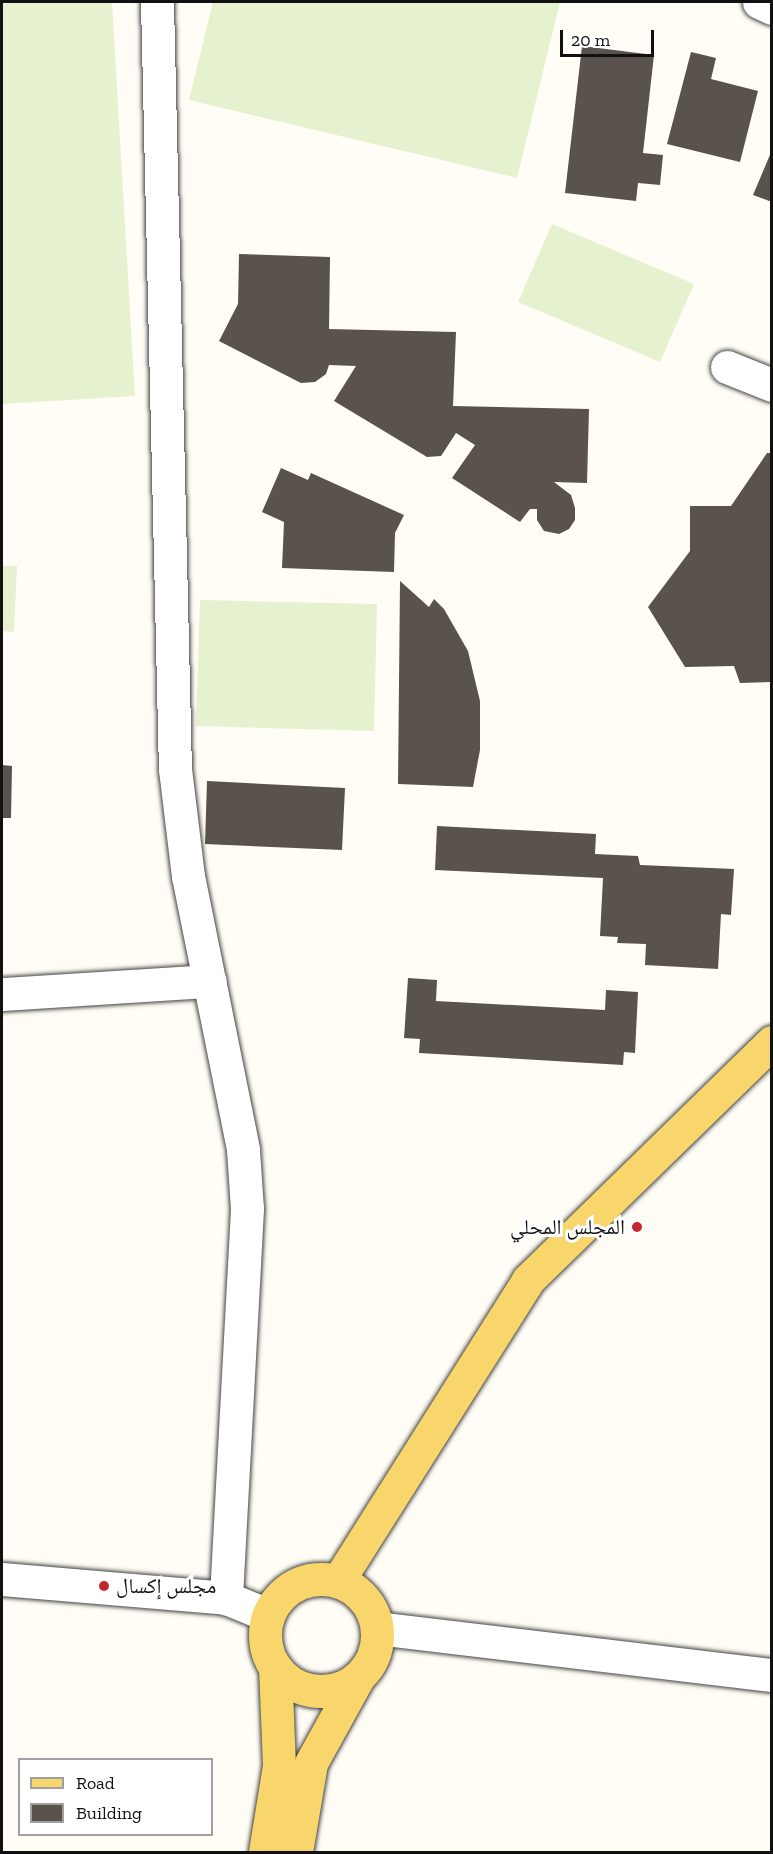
<!DOCTYPE html>
<html>
<head>
<meta charset="utf-8">
<style>
	body { margin:0 }
	#map { position:relative; width:773px; height:1854px; overflow:hidden; background:#fffdf5; font-family:"Zilla Slab","Noto Naskh Arabic",serif }
	div>[style] { position:absolute }
	.pitch>* { inset:0; background:#e6f2cf }
	.building>* { inset:0; background:#5a524d }
	.roads { filter:drop-shadow(0 0 2px #444) drop-shadow(0 0 2px #444) }
	.minor>* { height:33px; margin:-16.5px; padding:0 16.5px; transform-origin:16.5px; border-radius:16.5px; background:#fff }
	.major>* { height:33px; margin:-16.5px; padding:0 16.5px; transform-origin:16.5px; border-radius:16.5px; background:#f9d66b }
	.major>.ring { margin:-16.5px; padding:0; box-sizing:content-box; background:none; border:33px solid #f9d66b; border-radius:50% }
	.dots>* { width:16px; height:16px; translate:-50% -50%; box-sizing:border-box; border:3px solid #fff; border-radius:50% }
	span { translate:-50% -50%; white-space:nowrap; text-align:center; line-height:1.15; -webkit-text-stroke:6px #fff; paint-order:stroke }
	.poi-label { font-size:21px; color:#111 }
	.right { translate:-100% -50%; text-align:right }
	.left { translate:0 -50%; text-align:left }
	.frame { position:absolute; inset:0; border:3px solid #111; pointer-events:none }
	.legend { position:absolute; left:18px; top:1758px; width:195px; height:78px; box-sizing:border-box; background:#fff; border:2px solid #a0a0a0; margin:0; padding:8px 10px; list-style:none; font-size:18px; color:#111 }
	.legend li { display:flex; align-items:center; gap:12px; height:30px }
	.legend b { width:30px; border:2px solid #a0a0a0 }
	.scale { position:absolute; left:560px; top:30px; width:94px; height:27px; box-sizing:border-box; border:3px solid #111; border-top:0; padding-left:8px; font-size:18px; line-height:21px; white-space:nowrap; color:#111; -webkit-text-stroke:4px #fff; paint-order:stroke }
</style>
</head>
<body>
<div id="map">
	<div class="pitch">
		<i style="clip-path:polygon(2px 2px,112px 2px,135px 396px,2px 404px)"></i>
		<i style="clip-path:polygon(213px 2px,560px 2px,517px 178px,189px 100px)"></i>
		<i style="clip-path:polygon(552px 224px,694px 284px,660px 362px,518px 302px)"></i>
		<i style="clip-path:polygon(2px 566px,17px 566px,14px 632px,2px 631px)"></i>
		<i style="clip-path:polygon(200px 600px,377px 604px,374px 731px,196px 726px)"></i>
	</div>
	<div class="building">
		<i style="clip-path:polygon(582px 46px,654px 55px,643px 153px,663px 155px,660px 185px,638px 183px,636px 201px,565px 193px)"></i>
		<i style="clip-path:polygon(691px 52px,716px 58px,711px 79px,758px 91px,740px 162px,667px 144px)"></i>
		<i style="clip-path:polygon(772px 150px,772px 202px,753px 195px)"></i>
		<i style="clip-path:polygon(239px 254px,330px 257px,329px 329px,456px 332px,453px 406px,589px 409px,587px 483px,554px 482px,571px 495px,575px 508px,575px 520px,569px 529px,559px 534px,544px 531px,537px 520px,537px 509px,530px 509px,520px 522px,452px 478px,475px 445px,456px 433px,441px 456px,427px 457px,334px 401px,356px 366px,329px 365px,326px 374px,315px 382px,301px 383px,219px 341px,238px 304px)"></i>
		<i style="clip-path:polygon(767px 453px,772px 453px,772px 682px,740px 683px,734px 666px,685px 667px,648px 607px,690px 551px,690px 506px,731px 506px)"></i>
		<i style="clip-path:polygon(281px 468px,308px 480px,311px 473px,404px 515px,395px 533px,394px 572px,282px 568px,284px 522px,262px 512px)"></i>
		<i style="clip-path:polygon(400px 581px,429px 607px,434px 599px,444px 609px,468px 651px,480px 701px,480px 750px,473px 787px,398px 784px)"></i>
		<i style="clip-path:polygon(2px 765px,12px 766px,11px 818px,2px 818px)"></i>
		<i style="clip-path:polygon(207px 781px,345px 788px,342px 850px,205px 844px)"></i>
		<i style="clip-path:polygon(437px 826px,596px 834px,595px 854px,638px 856px,640px 865px,734px 869px,731px 915px,721px 914px,718px 969px,645px 965px,646px 944px,617px 943px,618px 937px,600px 936px,603px 878px,435px 870px)"></i>
		<i style="clip-path:polygon(408px 978px,437px 980px,436px 1001px,605px 1010px,606px 990px,638px 992px,635px 1053px,624px 1052px,623px 1065px,419px 1053px,420px 1039px,404px 1038px)"></i>
	</div>
	<div class="roads">
		<div class="minor">
			<i style="left:157px;top:2px;width:767px;rotate:88.66deg"></i>
			<i style="left:175px;top:769px;width:108px;rotate:83.1deg"></i>
			<i style="left:188px;top:876px;width:279px;rotate:78.6deg"></i>
			<i style="left:243px;top:1150px;width:59px;rotate:86.1deg"></i>
			<i style="left:247px;top:1209px;width:390px;rotate:93.1deg"></i>
			<i style="left:759px;top:2px;width:14px;rotate:25deg"></i>
			<i style="left:727px;top:367px;width:48px;rotate:21.8deg"></i>
			<i style="left:2px;top:994px;width:208px;rotate:-3.6deg"></i>
			<i style="left:2px;top:1579px;width:225px;rotate:4.8deg"></i>
			<i style="left:226px;top:1598px;width:45px;rotate:22deg"></i>
			<i style="left:377px;top:1628px;width:398px;rotate:6.8deg"></i>
		</div>
		<div class="major">
			<i class="ring" style="left:265px;top:1579px;width:79px;height:79px"></i>
			<i style="left:338px;top:1581px;width:356px;rotate:-57.7deg"></i>
			<i style="left:528px;top:1280px;width:341px;rotate:-44.3deg"></i>
			<i style="left:265px;top:1852px;width:87px;rotate:-80.8deg"></i>
			<i style="left:279px;top:1766px;width:99px;rotate:-92.3deg"></i>
			<i style="left:296px;top:1852px;width:90px;rotate:-80.4deg"></i>
			<i style="left:311px;top:1763px;width:97px;rotate:-61.1deg"></i>
		</div>
	</div>
	<div class="dots">
		<i style="left:637px;top:1227px;background:#c4262e"></i>
		<i style="left:104px;top:1586px;background:#c4262e"></i>
	</div>
	<div class="poi-label">
		<span class="right" style="left:625px;top:1227px">المجلس المحلي</span>
		<span class="left" style="left:116px;top:1586px">مجلس إكسال</span>
	</div>
	<div class="frame"></div>
	<ul class="legend">
	<li><b style="height:8px;background:#f9d66b"></b>Road</li>
	<li><b style="height:16px;background:#5a524d"></b>Building</li>
	</ul>
	<div class="scale">20 m</div>
</div>
</body>
</html>
